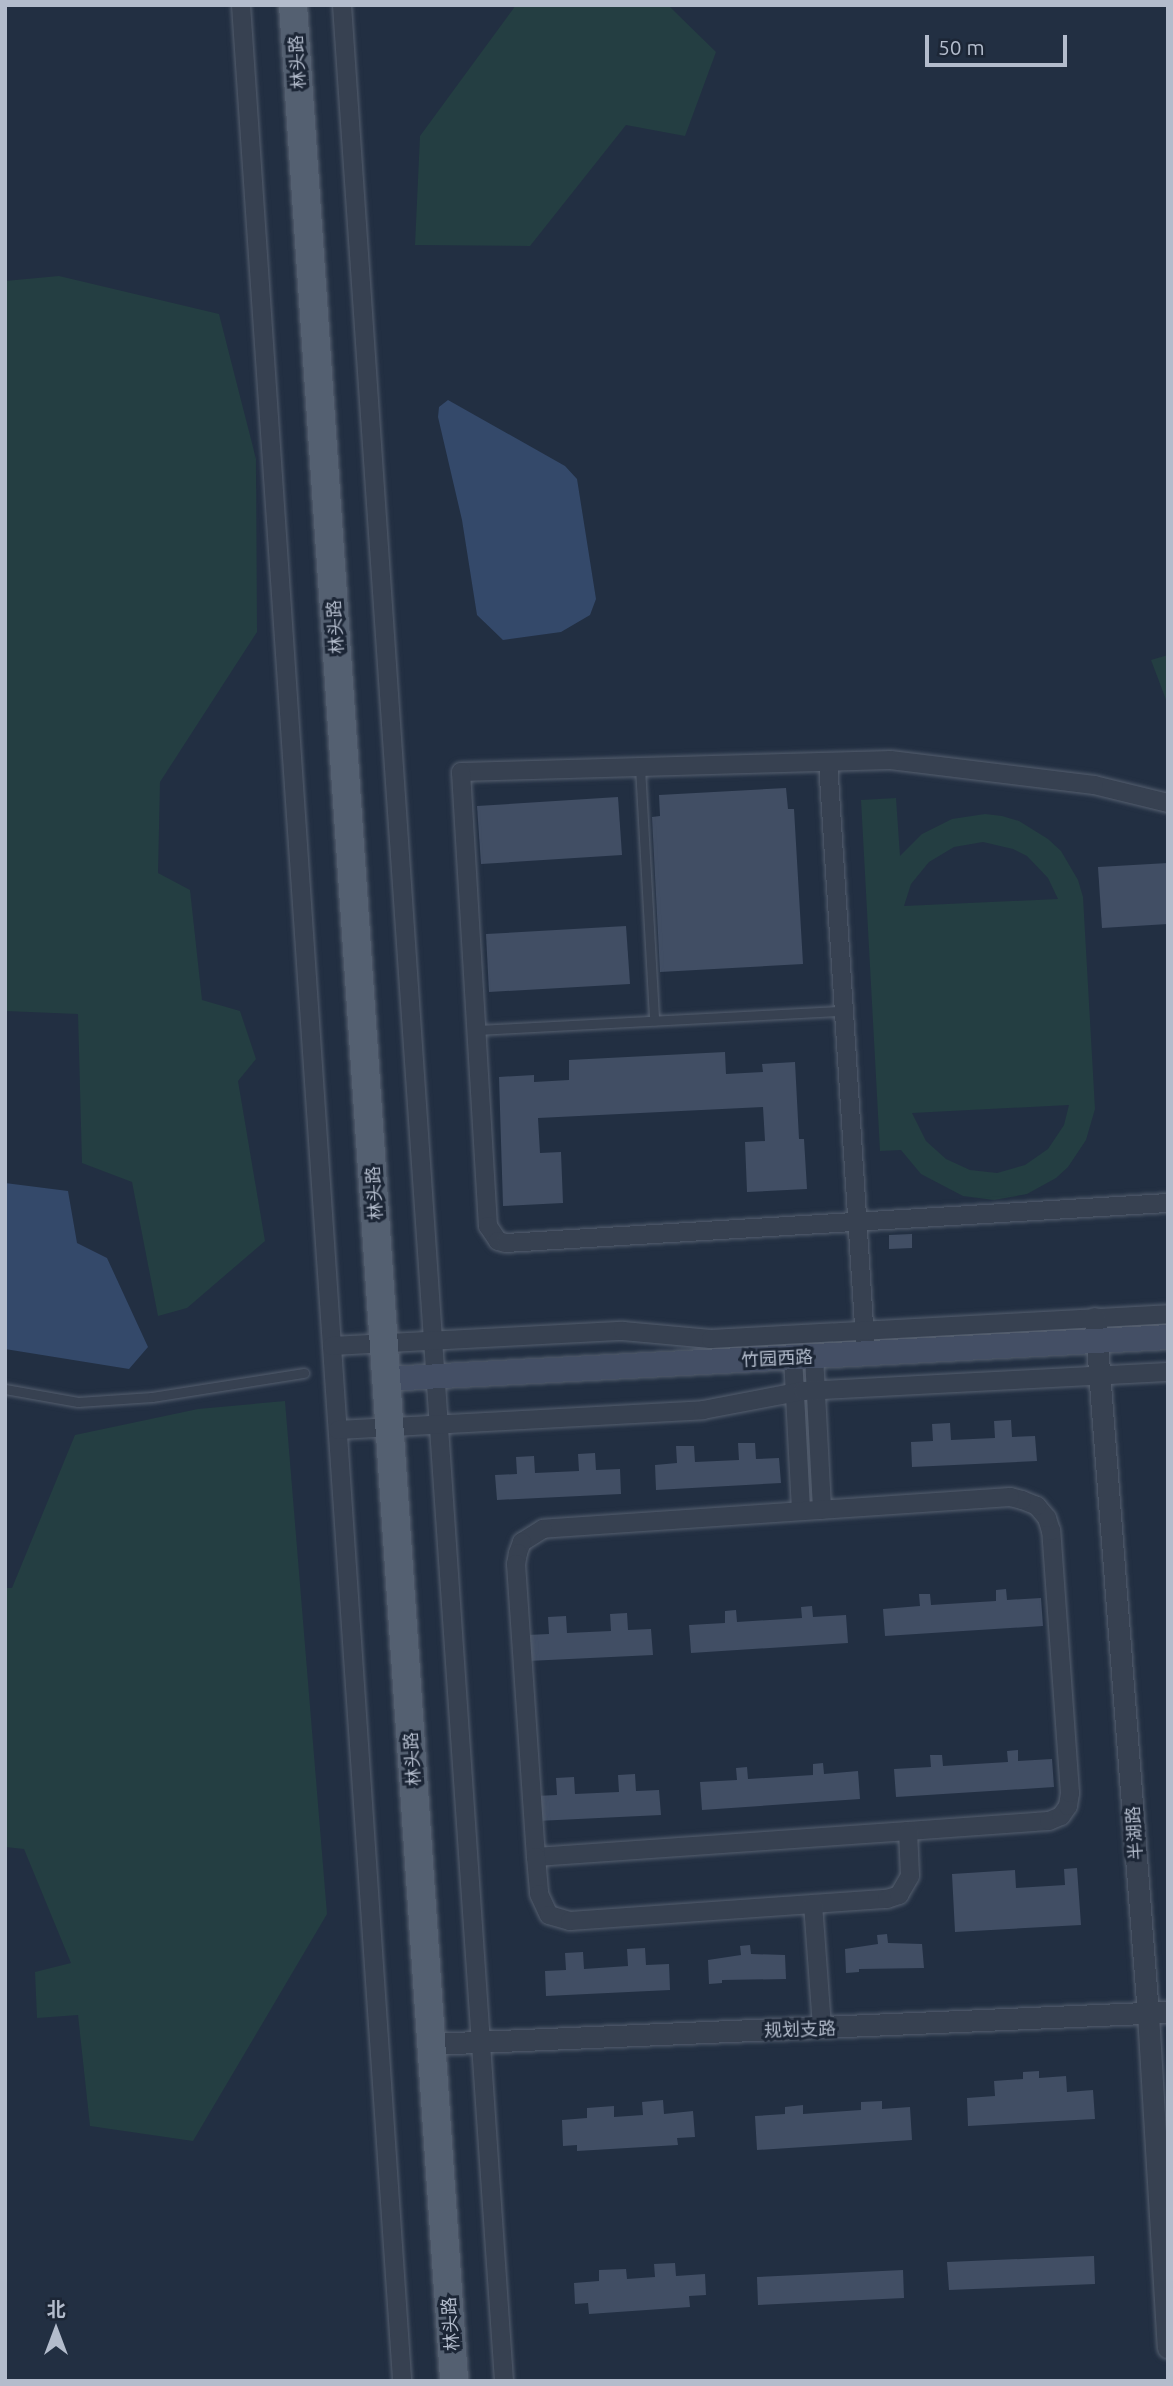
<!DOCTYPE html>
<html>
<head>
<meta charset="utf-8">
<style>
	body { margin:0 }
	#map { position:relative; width:1173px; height:2386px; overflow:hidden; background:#222f42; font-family:Ubuntu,"Noto Sans SC",sans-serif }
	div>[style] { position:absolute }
	.green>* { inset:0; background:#243e42 }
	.water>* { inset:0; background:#34496a }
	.building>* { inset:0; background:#414e64 }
	.roads { filter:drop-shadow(0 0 2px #555f6f) drop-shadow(0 0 2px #555f6f) }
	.service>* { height:9px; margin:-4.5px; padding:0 4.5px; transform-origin:4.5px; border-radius:4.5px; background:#374151 }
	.minor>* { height:18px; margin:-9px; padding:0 9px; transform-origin:9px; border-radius:9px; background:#374151 }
	.tertiary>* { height:21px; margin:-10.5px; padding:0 10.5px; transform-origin:10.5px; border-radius:10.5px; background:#374151 }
	.secondary>* { height:24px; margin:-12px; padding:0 12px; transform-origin:12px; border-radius:12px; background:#444f65 }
	.primary>* { height:28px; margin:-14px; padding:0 14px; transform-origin:14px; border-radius:14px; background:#546071 }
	span { translate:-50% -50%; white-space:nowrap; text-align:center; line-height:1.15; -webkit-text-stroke:6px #1c2636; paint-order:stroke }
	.street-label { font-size:18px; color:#b3bccc }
	.frame { position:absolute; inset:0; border:7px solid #b3bccc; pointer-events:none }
	.north { position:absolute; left:21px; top:2295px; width:70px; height:70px; -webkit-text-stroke:5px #1c2636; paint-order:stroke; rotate:0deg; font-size:19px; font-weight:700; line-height:28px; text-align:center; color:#b3bccc }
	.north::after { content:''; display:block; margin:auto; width:24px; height:32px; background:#b3bccc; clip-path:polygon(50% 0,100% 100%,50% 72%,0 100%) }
	.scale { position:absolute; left:925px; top:35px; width:142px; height:32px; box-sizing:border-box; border:4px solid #b3bccc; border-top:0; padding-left:9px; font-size:21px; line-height:24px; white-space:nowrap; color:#b3bccc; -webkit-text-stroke:5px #1c2636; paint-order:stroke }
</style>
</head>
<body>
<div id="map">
	<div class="green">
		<i style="clip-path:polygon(516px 5px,668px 5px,716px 52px,685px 136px,626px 125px,530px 246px,415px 245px,420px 136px)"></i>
		<i style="clip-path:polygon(59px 276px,219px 314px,256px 459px,257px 632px,160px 782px,158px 873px,190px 890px,202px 1000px,240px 1011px,256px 1059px,238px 1081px,265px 1241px,187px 1308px,158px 1316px,132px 1182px,82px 1163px,78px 1014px,5px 1011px,5px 281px)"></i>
		<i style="clip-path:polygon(1168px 655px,1168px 705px,1151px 660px)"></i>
		<i style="clip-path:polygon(evenodd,896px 798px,900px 856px,922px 834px,952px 819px,985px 814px,1002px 816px,1019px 821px,1048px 839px,1061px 851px,1078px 880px,1083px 897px,1095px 1109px,1086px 1140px,1068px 1167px,1056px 1178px,1027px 1194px,994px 1200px,963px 1196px,921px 1174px,901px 1150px,880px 1151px,861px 800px,896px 798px,983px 842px,1013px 849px,1027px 856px,1048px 878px,1058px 899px,904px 906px,911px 884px,929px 862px,954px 847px,983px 842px,896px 798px,1069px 1105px,1064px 1125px,1048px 1149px,1025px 1165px,997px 1173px,970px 1170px,946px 1159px,926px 1141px,912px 1113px,1069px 1105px)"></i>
		<i style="clip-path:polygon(285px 1401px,327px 1914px,193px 2141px,90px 2126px,78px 2015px,37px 2018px,35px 1972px,71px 1963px,24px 1849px,5px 1847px,5px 1588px,12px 1588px,75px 1435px,198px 1409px)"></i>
	</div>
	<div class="water">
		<i style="clip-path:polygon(448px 400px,565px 466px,577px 479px,596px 599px,590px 615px,561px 632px,503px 640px,477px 615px,462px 520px,438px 417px,439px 407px)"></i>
		<i style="clip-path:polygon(5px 1183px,68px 1191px,77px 1243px,107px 1258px,148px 1347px,129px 1369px,5px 1349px)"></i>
	</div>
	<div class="building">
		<i style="clip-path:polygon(786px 788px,788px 809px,794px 809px,803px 964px,660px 972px,652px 817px,660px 816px,659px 795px)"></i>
		<i style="clip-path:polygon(618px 797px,622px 855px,481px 864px,477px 806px)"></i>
		<i style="clip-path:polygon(1168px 863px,1168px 924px,1102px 928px,1098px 867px)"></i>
		<i style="clip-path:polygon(626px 926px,630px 984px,489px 992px,486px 934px)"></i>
		<i style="clip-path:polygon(725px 1052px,726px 1074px,763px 1072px,762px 1064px,795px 1062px,799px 1139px,804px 1139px,807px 1189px,747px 1192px,745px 1142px,765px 1141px,763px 1107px,538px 1118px,540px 1153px,561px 1152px,563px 1203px,503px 1206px,499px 1077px,534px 1075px,534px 1082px,569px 1080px,569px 1060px)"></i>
		<i style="clip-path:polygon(912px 1234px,912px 1248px,889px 1249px,889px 1235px)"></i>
		<i style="clip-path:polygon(1011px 1420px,1012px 1437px,1035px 1436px,1037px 1461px,912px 1467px,911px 1442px,933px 1441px,932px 1424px,950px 1423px,951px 1440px,995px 1438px,994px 1421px)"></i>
		<i style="clip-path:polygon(738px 1443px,755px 1443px,756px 1459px,779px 1458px,781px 1483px,656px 1490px,655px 1465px,677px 1463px,676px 1446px,694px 1446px,695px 1462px,739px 1460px)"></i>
		<i style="clip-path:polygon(595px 1453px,596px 1470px,620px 1469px,621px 1494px,497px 1500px,495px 1475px,517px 1474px,516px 1457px,534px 1456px,535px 1473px,579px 1471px,578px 1454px)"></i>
		<i style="clip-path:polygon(1006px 1589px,1007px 1600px,1041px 1598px,1043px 1626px,885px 1636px,883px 1609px,920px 1606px,919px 1594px,930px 1594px,931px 1605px,996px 1601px,996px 1590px)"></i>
		<i style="clip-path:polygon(812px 1606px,813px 1617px,846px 1615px,848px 1643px,691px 1653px,689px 1625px,725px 1623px,725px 1611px,736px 1610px,737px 1622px,802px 1618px,801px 1607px)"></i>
		<i style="clip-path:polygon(627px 1613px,628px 1630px,651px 1629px,653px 1655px,528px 1661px,527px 1635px,549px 1634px,548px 1617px,566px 1616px,567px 1633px,611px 1631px,610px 1614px)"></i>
		<i style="clip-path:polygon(1018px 1750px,1018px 1761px,1052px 1759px,1054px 1787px,896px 1797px,894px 1769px,931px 1767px,930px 1755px,942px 1755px,943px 1766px,1008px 1762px,1007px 1751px)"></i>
		<i style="clip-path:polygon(823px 1763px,824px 1774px,858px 1771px,860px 1799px,702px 1810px,700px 1782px,737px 1780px,736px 1768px,747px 1767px,748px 1779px,813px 1775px,813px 1764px)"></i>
		<i style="clip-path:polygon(635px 1774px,636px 1791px,659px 1790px,661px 1815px,537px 1821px,535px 1796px,557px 1795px,556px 1778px,574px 1777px,575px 1794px,619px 1792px,618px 1775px)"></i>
		<i style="clip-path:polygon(1077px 1868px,1081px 1925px,955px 1932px,952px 1874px,1015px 1870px,1016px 1888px,1065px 1885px,1064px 1869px)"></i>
		<i style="clip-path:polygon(887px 1934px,888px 1943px,922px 1944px,924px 1968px,859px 1969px,859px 1972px,846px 1973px,845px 1949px,878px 1944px,877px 1935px)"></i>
		<i style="clip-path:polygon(750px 1945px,751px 1954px,785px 1955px,786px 1979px,722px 1980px,722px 1983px,709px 1984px,708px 1960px,741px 1955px,740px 1946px)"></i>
		<i style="clip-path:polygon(645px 1948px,646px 1965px,669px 1964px,670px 1990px,546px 1996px,545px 1971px,566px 1970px,565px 1953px,583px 1952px,584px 1969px,628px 1966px,627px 1949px)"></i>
		<i style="clip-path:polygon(1039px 2071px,1039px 2078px,1066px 2076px,1067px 2092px,1093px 2090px,1095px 2119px,968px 2126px,967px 2098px,995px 2096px,994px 2081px,1023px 2079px,1023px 2072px)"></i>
		<i style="clip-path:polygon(663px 2100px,664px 2114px,693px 2111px,695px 2137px,677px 2138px,678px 2145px,577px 2151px,577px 2145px,563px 2146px,562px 2120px,587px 2118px,587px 2108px,614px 2106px,614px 2117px,643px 2115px,642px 2102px)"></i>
		<i style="clip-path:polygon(882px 2101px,882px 2109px,910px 2107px,912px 2140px,757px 2150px,755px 2116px,785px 2114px,785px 2107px,803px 2105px,803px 2114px,861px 2110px,861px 2102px)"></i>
		<i style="clip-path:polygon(1094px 2256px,1095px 2284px,949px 2290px,947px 2262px)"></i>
		<i style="clip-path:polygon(675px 2263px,676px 2276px,705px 2274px,706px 2295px,689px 2296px,690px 2307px,589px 2314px,588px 2303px,575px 2304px,574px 2283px,599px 2281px,599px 2270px,626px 2269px,627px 2279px,655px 2277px,654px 2264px)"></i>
		<i style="clip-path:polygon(903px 2270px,904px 2298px,758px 2305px,757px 2277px)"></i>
	</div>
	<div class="roads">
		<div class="service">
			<i style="left:640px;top:767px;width:254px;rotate:86.8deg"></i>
			<i style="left:477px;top:1030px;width:367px;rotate:-3deg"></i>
			<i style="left:5px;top:1389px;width:74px;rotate:10.1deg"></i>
			<i style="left:78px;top:1402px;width:74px;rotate:-3.9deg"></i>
			<i style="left:152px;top:1397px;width:154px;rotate:-9deg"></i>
		</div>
		<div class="minor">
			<i style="left:241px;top:5px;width:2381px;rotate:86.12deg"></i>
			<i style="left:342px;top:5px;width:2382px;rotate:86.1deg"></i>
			<i style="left:828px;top:762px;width:580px;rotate:86.34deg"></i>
			<i style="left:1168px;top:803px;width:76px;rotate:-166.3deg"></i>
			<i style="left:1094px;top:785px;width:205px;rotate:-173deg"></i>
			<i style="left:891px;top:760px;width:430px;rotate:178.4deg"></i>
			<i style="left:461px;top:772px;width:455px;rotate:86.6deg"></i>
			<i style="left:488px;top:1226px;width:18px;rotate:56deg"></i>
			<i style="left:498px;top:1241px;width:8px;rotate:14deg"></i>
			<i style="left:506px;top:1243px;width:663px;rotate:-3.46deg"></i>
			<i style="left:332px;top:1346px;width:291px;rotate:-3deg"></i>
			<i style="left:623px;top:1331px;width:88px;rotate:5.2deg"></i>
			<i style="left:711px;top:1339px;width:458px;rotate:-3.1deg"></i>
			<i style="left:814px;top:1356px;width:154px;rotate:87deg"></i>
			<i style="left:793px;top:1357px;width:154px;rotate:87deg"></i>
			<i style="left:338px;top:1430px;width:366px;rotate:-3.1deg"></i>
			<i style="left:703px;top:1410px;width:102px;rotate:-10.8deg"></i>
			<i style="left:803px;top:1391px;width:365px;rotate:-3deg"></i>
			<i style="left:536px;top:1857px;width:373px;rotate:-4deg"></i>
			<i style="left:908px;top:1831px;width:141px;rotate:-4.1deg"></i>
			<i style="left:1049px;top:1821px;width:13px;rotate:-23deg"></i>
			<i style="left:1061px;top:1816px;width:12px;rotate:-55deg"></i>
			<i style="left:1068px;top:1806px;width:13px;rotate:-81deg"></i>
			<i style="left:1070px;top:1793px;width:263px;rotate:-94.1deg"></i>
			<i style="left:1051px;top:1531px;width:14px;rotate:-107deg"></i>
			<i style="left:1047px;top:1518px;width:16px;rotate:-130deg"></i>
			<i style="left:1037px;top:1506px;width:16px;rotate:-158deg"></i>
			<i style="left:1022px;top:1500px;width:12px;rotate:-166deg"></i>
			<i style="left:1010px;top:1497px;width:468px;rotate:176.1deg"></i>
			<i style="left:543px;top:1529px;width:25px;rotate:148deg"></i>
			<i style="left:522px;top:1542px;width:12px;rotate:110deg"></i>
			<i style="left:518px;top:1553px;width:11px;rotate:100deg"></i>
			<i style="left:516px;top:1564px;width:294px;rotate:86.1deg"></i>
			<i style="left:536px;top:1857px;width:37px;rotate:85deg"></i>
			<i style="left:539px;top:1894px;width:23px;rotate:65deg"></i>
			<i style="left:549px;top:1915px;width:22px;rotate:16deg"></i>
			<i style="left:570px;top:1921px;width:318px;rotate:-4deg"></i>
			<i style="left:887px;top:1899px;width:13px;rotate:-18deg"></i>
			<i style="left:899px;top:1895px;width:22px;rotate:-60deg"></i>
			<i style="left:910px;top:1876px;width:45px;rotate:-92.5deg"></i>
			<i style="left:813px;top:1904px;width:124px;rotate:85.8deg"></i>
		</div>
		<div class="tertiary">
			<i style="left:1095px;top:1318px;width:698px;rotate:85.65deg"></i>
			<i style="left:1148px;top:2014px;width:334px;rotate:86.6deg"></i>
			<i style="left:431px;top:2044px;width:738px;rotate:-2.49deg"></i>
		</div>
		<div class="secondary">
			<i style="left:386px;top:1379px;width:783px;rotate:-3.07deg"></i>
		</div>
		<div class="primary">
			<i style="left:293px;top:5px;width:2381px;rotate:86.12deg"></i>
		</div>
	</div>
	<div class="street-label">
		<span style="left:297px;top:62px;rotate:-94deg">林头路</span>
		<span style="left:335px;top:627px;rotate:-94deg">林头路</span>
		<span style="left:374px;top:1193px;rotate:-94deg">林头路</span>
		<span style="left:777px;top:1358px;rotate:-3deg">竹园西路</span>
		<span style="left:412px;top:1759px;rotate:-94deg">林头路</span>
		<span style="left:1134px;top:1833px;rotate:-94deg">半湖路</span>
		<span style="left:800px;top:2029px;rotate:-2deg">规划支路</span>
		<span style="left:450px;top:2324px;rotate:-94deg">林头路</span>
	</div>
	<div class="frame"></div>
	<div class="north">北</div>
	<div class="scale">50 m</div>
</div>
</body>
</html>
